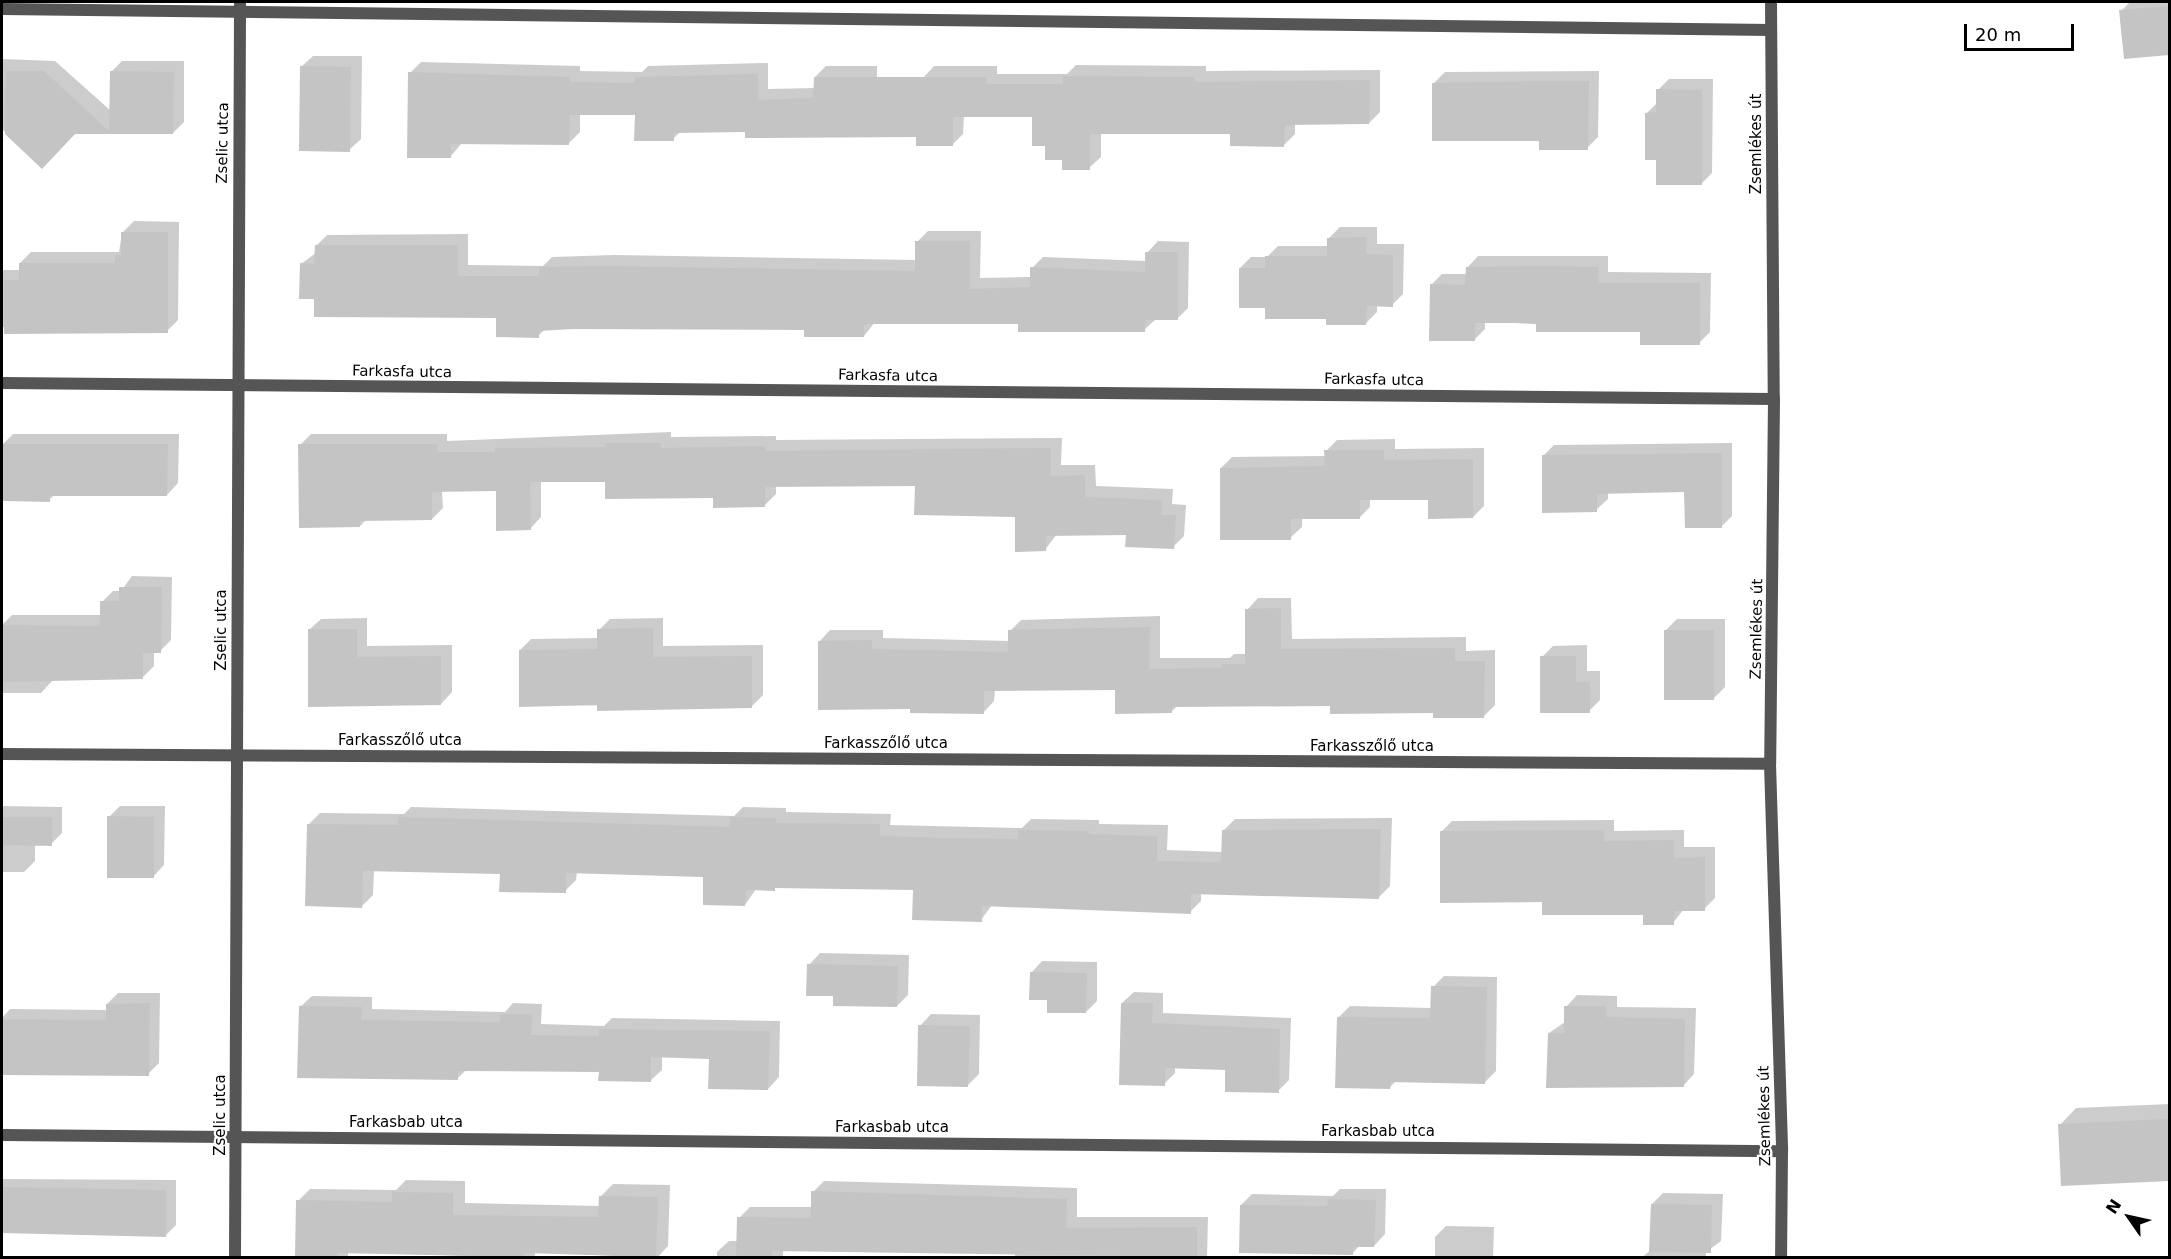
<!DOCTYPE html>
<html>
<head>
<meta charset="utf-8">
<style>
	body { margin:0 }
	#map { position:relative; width:2171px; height:1259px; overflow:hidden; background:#fff; font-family:"DejaVu Sans",sans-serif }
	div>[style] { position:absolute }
	.shadow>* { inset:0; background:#0003 }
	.building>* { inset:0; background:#c4c4c4 }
	.minor>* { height:12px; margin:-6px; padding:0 6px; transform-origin:6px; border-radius:6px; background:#555 }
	span { translate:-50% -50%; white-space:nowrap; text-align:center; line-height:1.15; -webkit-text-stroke:4.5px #fff; paint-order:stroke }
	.street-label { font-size:15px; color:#000 }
	.frame { position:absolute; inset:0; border:3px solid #000; pointer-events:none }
	.north { position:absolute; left:2099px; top:1187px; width:60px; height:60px; -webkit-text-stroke:4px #fff; paint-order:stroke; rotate:304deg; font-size:16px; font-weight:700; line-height:24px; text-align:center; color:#000 }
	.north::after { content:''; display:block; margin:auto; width:21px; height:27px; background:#000; clip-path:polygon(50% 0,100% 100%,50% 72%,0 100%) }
	.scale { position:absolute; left:1964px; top:24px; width:110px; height:27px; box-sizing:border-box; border:3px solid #000; border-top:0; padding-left:8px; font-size:18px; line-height:21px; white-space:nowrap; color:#000; -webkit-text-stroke:4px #fff; paint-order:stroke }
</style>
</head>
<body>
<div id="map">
	<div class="shadow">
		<i style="clip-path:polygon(2130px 2px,2170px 2px,2170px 53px,2125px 57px,2121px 11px)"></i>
		<i style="clip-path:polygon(313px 56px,362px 56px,361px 139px,349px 150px,301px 67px)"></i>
		<i style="clip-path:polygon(2px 59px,55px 61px,111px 111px,111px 72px,122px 61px,184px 61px,184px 122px,173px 133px,75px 133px,42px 167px,2px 129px)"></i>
		<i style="clip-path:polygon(421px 62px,580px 66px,580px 71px,642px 72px,648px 66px,768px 63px,768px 89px,815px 88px,815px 77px,826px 66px,877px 66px,877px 125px,681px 131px,673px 139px,636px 114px,580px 114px,580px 132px,569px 143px,462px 143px,450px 157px,410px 73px)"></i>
		<i style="clip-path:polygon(1076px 65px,1206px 66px,1206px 71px,1380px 70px,1380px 112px,1369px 123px,1295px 123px,1295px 134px,1284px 145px,1231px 133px,1101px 133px,1101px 157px,1089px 168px,1064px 159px,1046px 144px,1033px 116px,964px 116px,963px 134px,952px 145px,923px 78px,934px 66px,997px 66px,997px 74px,1067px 74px)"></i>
		<i style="clip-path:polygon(1599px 71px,1598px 137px,1587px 148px,1434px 83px,1445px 72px)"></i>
		<i style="clip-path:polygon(1669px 79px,1713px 79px,1712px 173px,1701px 184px,1657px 158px,1647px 113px,1658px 102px,1658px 90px)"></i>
		<i style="clip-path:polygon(134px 221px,179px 222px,178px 320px,167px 331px,2px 327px,2px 270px,20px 270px,20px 263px,31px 252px,119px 252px,122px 233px)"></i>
		<i style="clip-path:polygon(1340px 227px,1377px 227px,1377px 244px,1404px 244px,1403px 294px,1392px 305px,1377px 305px,1377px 312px,1366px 323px,1266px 307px,1240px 268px,1251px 257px,1267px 257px,1278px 246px,1329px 246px,1329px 238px)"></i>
		<i style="clip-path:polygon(928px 231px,981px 231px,980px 278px,1032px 277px,1032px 268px,1043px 257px,1147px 261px,1147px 253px,1158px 241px,1189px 242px,1188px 308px,1177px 319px,1156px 319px,1144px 330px,1020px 323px,875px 322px,864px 336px,806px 329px,545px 329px,538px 336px,497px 316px,315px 297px,301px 264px,316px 253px,316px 246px,327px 235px,468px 234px,468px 265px,543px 266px,552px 257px,614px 255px,917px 260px,917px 242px)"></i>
		<i style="clip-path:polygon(1478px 256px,1608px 256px,1608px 272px,1711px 273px,1710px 332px,1699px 343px,1641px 331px,1485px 321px,1485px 329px,1474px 340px,1431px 285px,1442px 274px,1467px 274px,1467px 268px)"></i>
		<i style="clip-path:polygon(671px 432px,671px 437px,776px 436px,776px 440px,1062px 438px,1061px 465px,1095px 465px,1096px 486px,1173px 489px,1172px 504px,1186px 505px,1184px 536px,1173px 547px,1127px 533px,1057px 534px,1045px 550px,1016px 516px,917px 485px,776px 485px,776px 494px,765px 505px,606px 480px,541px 480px,541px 517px,530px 529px,497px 490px,442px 491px,443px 508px,432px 519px,367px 519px,360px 526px,300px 445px,311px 434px,447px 434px,447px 441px)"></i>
		<i style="clip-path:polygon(13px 434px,179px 434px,178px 483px,167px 495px,55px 494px,49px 500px,2px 500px,2px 445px)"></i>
		<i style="clip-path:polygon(1395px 439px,1395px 449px,1484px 448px,1484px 506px,1473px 517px,1429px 498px,1370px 498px,1370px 507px,1359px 518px,1302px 518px,1302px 527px,1290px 538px,1221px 468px,1232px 457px,1326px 456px,1326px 451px,1337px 440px)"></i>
		<i style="clip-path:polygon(1732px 443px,1732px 516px,1721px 527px,1686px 491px,1608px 492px,1608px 499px,1596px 510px,1543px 456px,1554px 445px)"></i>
		<i style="clip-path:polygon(132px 576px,172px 577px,171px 640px,160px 651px,154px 651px,154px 666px,142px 678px,65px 677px,52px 681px,41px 693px,2px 693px,2px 625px,12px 615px,102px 615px,102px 602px,113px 591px,121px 591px)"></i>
		<i style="clip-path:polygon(1258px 598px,1291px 598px,1292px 639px,1466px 637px,1466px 651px,1495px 650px,1495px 705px,1484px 716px,1332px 704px,1177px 706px,1171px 712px,1117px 688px,995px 689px,994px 701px,983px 713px,912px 707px,819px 642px,830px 630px,883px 630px,883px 638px,1010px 641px,1010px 631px,1021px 620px,1160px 616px,1160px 658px,1230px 658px,1234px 654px,1247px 654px,1247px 610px)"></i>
		<i style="clip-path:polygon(367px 618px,367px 646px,452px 645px,452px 692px,441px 704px,310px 705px,309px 630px,321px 619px)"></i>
		<i style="clip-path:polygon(663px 618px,663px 646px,763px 645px,763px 695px,752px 706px,521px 705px,520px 650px,531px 639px,599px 638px,599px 630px,610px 619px)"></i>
		<i style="clip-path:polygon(1677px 619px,1725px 619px,1725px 687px,1714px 698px,1665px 631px)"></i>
		<i style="clip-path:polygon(1587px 645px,1587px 671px,1600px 671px,1600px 700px,1589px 711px,1542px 657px,1553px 646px)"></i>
		<i style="clip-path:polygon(2px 806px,62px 807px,62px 833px,51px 844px,35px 844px,35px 861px,24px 872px,2px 872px)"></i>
		<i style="clip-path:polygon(120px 806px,165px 806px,164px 865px,153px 877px,109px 817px)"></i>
		<i style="clip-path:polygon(411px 807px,734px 816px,743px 807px,786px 808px,786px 812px,891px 814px,890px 825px,1022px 828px,1031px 819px,1099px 820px,1099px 824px,1168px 825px,1167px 850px,1223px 852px,1224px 830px,1235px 819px,1392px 818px,1390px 886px,1379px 897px,1201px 892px,1201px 901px,1190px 912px,992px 905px,981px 920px,914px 889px,777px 886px,756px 889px,745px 905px,705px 875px,577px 872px,576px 880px,565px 891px,501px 873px,374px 870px,373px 895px,362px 906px,309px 824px,320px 813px,404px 814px)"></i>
		<i style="clip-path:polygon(1614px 820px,1614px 831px,1684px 830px,1684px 847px,1715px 847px,1715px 898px,1704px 909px,1684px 909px,1673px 923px,1645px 913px,1544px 901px,1441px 832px,1452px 821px)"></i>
		<i style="clip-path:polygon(820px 953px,909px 955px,908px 995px,897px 1006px,835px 994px,809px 965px)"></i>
		<i style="clip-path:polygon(1042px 961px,1097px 962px,1097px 1001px,1086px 1012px,1049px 999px,1031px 973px)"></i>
		<i style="clip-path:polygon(1444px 976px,1497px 977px,1496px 1071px,1484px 1083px,1396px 1081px,1390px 1087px,1338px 1018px,1350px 1006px,1432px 1008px,1433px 987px)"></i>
		<i style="clip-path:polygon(1134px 992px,1163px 993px,1163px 1013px,1291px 1018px,1289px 1080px,1278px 1091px,1227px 1069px,1175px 1067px,1175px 1073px,1164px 1084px,1122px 1003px)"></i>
		<i style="clip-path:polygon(118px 993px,160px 993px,159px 1063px,148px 1074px,2px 1074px,2px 1018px,10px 1009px,107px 1010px,107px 1004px)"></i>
		<i style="clip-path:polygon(1577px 995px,1617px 996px,1617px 1007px,1696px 1008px,1694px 1074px,1683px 1086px,1549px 1033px,1565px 1022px,1566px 1007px)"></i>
		<i style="clip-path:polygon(312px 996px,372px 997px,372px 1009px,505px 1012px,513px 1003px,542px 1004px,541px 1024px,604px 1026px,612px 1018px,780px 1021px,779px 1077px,768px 1089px,710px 1057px,662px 1056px,662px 1070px,650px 1081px,600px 1071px,467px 1069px,457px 1079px,300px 1007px)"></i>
		<i style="clip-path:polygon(931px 1014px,980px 1015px,979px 1074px,968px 1085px,920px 1026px)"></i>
		<i style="clip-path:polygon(2170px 1104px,2170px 1180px,2062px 1185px,2060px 1125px,2076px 1108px)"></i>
		<i style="clip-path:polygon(2px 1179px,176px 1180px,176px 1225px,165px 1236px,2px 1232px)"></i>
		<i style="clip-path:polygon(406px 1180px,465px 1181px,465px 1203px,600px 1206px,600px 1197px,613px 1184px,670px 1185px,668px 1246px,657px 1258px,535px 1252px,535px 1258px,348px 1252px,348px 1258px,296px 1258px,298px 1201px,310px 1189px,396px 1190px)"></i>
		<i style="clip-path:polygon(824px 1181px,1077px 1188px,1077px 1217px,1208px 1217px,1207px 1258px,1015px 1258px,1015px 1253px,783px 1250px,783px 1258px,717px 1258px,717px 1252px,729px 1241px,738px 1241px,739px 1218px,750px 1207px,812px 1207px,813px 1192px)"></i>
		<i style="clip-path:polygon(1340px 1189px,1386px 1189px,1385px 1234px,1374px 1246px,1360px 1245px,1352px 1254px,1241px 1205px,1252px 1194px,1333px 1196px)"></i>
		<i style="clip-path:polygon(1663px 1193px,1723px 1194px,1721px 1241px,1706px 1252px,1706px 1258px,1641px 1258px,1651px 1250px,1652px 1204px)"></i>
		<i style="clip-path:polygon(1446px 1226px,1494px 1227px,1493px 1258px,1435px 1258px,1435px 1237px)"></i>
	</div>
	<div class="building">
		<i style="clip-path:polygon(2169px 6px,2169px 55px,2124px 59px,2119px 10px)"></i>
		<i style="clip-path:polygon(300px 66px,351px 67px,350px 152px,299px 151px)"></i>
		<i style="clip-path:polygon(6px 71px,44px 71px,109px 131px,110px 71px,174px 72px,173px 134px,75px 134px,42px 169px,5px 134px)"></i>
		<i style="clip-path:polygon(408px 72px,570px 77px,570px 82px,635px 83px,635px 77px,758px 74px,758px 100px,813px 98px,814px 77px,987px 77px,987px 84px,1063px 84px,1063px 76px,1195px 77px,1195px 82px,1370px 80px,1369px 124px,1285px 125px,1284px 147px,1230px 146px,1230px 134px,1090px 134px,1090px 170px,1062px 170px,1062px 160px,1045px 160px,1045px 146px,1032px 146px,1032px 117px,953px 117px,953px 146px,916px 146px,916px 137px,745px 138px,745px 132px,674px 133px,674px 141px,634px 141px,635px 115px,570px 115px,569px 145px,451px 144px,451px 158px,407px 158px)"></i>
		<i style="clip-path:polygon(1539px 81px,1589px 81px,1588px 150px,1539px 150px,1539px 141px,1432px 141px,1432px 83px)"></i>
		<i style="clip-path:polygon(1656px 89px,1702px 90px,1702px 185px,1656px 185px,1656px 160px,1645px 160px,1645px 113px,1656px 112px)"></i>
		<i style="clip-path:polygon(121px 232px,168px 232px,168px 333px,4px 334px,4px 280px,19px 280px,19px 263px,115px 263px,115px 255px,121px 255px)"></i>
		<i style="clip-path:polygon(1367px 237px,1366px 254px,1393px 255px,1393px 307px,1367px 306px,1366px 325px,1326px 325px,1326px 319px,1265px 319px,1265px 308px,1239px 308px,1239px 268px,1265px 268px,1265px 256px,1327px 256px,1327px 238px)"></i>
		<i style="clip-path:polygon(915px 241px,970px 241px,970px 289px,1030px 287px,1030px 267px,1145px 272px,1145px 252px,1178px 252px,1178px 320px,1145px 320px,1145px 332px,1018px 332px,1018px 324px,864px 324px,864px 337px,804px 337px,804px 330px,573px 329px,539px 331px,539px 338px,496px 337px,496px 318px,314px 317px,314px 299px,299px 299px,300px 263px,314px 264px,315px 245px,458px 245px,458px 276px,539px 276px,539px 267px,602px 266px,915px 271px)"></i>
		<i style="clip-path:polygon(1537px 266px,1598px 267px,1598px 283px,1700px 283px,1700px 345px,1640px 345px,1640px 332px,1536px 332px,1536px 323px,1475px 323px,1475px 341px,1429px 341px,1430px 284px,1465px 285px,1466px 267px)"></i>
		<i style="clip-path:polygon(605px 443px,661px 443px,661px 448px,765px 446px,765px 451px,1051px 448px,1051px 476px,1085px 475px,1085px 497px,1162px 500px,1161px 515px,1176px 515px,1174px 549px,1125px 547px,1126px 535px,1046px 536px,1046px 551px,1015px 552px,1015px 517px,914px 515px,915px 486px,765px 487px,765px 507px,713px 508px,713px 498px,605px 499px,605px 482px,530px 482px,531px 530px,496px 531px,496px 491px,432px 492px,432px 520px,360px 521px,360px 527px,299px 528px,298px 444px,437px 444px,437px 452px,495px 452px,495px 448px,605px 447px)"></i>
		<i style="clip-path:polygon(2px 444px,168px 444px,167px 496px,50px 496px,50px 502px,2px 501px)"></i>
		<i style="clip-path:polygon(1324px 450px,1384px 450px,1384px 460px,1473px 459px,1473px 518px,1428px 519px,1428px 500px,1360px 500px,1360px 519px,1291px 519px,1291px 540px,1220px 540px,1220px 468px,1325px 466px)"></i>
		<i style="clip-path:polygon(1722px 453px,1722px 528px,1685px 528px,1684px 492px,1597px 494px,1597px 512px,1542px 513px,1542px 455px)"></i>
		<i style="clip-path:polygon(119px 587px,162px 587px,161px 653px,143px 653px,143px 679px,2px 682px,2px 625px,100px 626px,100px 601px,119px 601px)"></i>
		<i style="clip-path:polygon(1281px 608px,1281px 649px,1455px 648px,1455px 661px,1485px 661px,1484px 718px,1433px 718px,1433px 713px,1330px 714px,1330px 706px,1172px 707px,1172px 713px,1115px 714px,1115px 690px,984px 691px,984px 714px,910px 713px,910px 709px,818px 710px,818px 641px,872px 640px,872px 649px,1008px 652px,1008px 630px,1150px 627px,1149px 669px,1221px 668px,1221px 664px,1245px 664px,1245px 609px)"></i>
		<i style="clip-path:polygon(653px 628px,653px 657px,752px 656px,752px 708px,597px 711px,597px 705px,519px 707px,519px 650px,597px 649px,597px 629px)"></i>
		<i style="clip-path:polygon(308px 629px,357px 629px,357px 657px,441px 656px,441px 705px,308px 707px)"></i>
		<i style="clip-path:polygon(1664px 630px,1714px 630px,1714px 700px,1664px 700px)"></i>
		<i style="clip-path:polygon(1540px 656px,1576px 656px,1576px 682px,1590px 682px,1590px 713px,1540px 713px)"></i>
		<i style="clip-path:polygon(107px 816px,154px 817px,154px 878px,107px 878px)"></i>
		<i style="clip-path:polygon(2px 817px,52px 817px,52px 846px,2px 845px)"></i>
		<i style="clip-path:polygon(398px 817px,730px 827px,730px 817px,776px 818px,776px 823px,880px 824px,880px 836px,947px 838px,1018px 839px,1018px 830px,1089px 831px,1089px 834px,1157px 836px,1157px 861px,1221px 862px,1222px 830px,1381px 829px,1379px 899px,1191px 894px,1191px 914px,982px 906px,982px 922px,912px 920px,913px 890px,775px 888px,775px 891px,746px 890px,745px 906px,703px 905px,703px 877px,566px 873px,566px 893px,499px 892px,500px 874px,363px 871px,362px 908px,305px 906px,307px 824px,398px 825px)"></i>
		<i style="clip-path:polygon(1604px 830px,1604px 841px,1674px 840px,1674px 858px,1705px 857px,1705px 911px,1674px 911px,1674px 925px,1643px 925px,1643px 915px,1542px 915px,1542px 902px,1440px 903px,1440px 831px)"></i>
		<i style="clip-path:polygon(807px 964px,898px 966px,897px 1007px,833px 1006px,833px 996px,806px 996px)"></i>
		<i style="clip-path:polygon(1030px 972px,1087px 973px,1086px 1013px,1047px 1013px,1047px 1000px,1029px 1000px)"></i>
		<i style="clip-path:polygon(1431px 986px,1487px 987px,1485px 1084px,1391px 1082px,1390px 1089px,1335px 1088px,1337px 1017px,1430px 1018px)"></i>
		<i style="clip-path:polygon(150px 1003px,149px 1076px,2px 1075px,2px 1019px,106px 1020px,106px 1004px)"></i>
		<i style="clip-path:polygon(1121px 1003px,1153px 1003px,1152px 1023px,1280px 1029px,1279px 1093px,1225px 1092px,1225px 1070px,1165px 1068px,1165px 1086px,1119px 1085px)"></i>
		<i style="clip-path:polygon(299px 1006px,362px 1007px,361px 1020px,500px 1022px,500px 1014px,532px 1014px,531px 1035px,599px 1036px,599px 1029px,770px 1031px,768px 1090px,708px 1089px,709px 1059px,651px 1057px,651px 1082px,598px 1081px,599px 1072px,458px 1071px,458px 1080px,297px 1078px)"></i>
		<i style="clip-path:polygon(1564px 1006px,1606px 1006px,1606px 1017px,1685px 1019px,1684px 1087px,1546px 1088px,1548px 1033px,1564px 1033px)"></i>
		<i style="clip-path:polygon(918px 1025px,970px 1026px,968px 1087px,917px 1086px)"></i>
		<i style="clip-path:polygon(2169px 1119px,2169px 1181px,2061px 1186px,2058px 1124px)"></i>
		<i style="clip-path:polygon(2px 1187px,166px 1190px,166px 1237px,2px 1233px)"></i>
		<i style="clip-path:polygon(811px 1191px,1067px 1199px,1066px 1228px,1197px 1227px,1197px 1257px,772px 1251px,772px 1257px,736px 1257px,737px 1217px,811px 1218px)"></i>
		<i style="clip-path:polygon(392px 1192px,453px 1193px,453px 1215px,598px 1217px,599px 1196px,658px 1197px,656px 1257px,524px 1253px,523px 1257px,337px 1253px,337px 1257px,295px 1257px,296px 1200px,392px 1202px)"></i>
		<i style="clip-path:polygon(1328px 1199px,1376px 1200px,1374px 1247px,1353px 1247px,1353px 1255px,1239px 1253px,1240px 1205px,1327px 1206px)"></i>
		<i style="clip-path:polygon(1651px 1204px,1712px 1205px,1711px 1253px,1649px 1252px)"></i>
	</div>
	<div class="minor">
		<i style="left:1771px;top:2px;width:397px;rotate:89.6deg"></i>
		<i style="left:1774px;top:399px;width:365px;rotate:90.6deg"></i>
		<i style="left:1770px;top:764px;width:387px;rotate:88.2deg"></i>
		<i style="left:1782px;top:1151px;width:107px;rotate:90.5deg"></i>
		<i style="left:2px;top:9px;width:1769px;rotate:0.68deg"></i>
		<i style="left:2px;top:383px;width:1772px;rotate:0.52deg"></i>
		<i style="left:2px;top:754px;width:1768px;rotate:0.32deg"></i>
		<i style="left:2px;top:1135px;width:1780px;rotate:0.52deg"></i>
		<i style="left:235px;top:1258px;width:1256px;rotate:-89.77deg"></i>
	</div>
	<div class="street-label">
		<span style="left:223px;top:143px;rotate:-89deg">Zselic utca</span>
		<span style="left:1757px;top:144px;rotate:-90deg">Zsemlékes út</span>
		<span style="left:402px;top:372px;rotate:1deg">Farkasfa utca</span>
		<span style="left:888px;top:376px;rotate:1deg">Farkasfa utca</span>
		<span style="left:1374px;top:380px;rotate:1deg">Farkasfa utca</span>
		<span style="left:1757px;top:629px;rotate:-89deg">Zsemlékes út</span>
		<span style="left:222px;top:630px;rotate:-90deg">Zselic utca</span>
		<span style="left:400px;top:741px">Farkasszőlő utca</span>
		<span style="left:886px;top:744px">Farkasszőlő utca</span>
		<span style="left:1372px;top:747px">Farkasszőlő utca</span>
		<span style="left:221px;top:1115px;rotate:-90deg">Zselic utca</span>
		<span style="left:1765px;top:1116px;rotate:-91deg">Zsemlékes út</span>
		<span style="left:406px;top:1123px">Farkasbab utca</span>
		<span style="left:892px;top:1128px">Farkasbab utca</span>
		<span style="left:1378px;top:1132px">Farkasbab utca</span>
	</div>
	<div class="frame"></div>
	<div class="north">N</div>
	<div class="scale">20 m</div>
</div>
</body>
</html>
